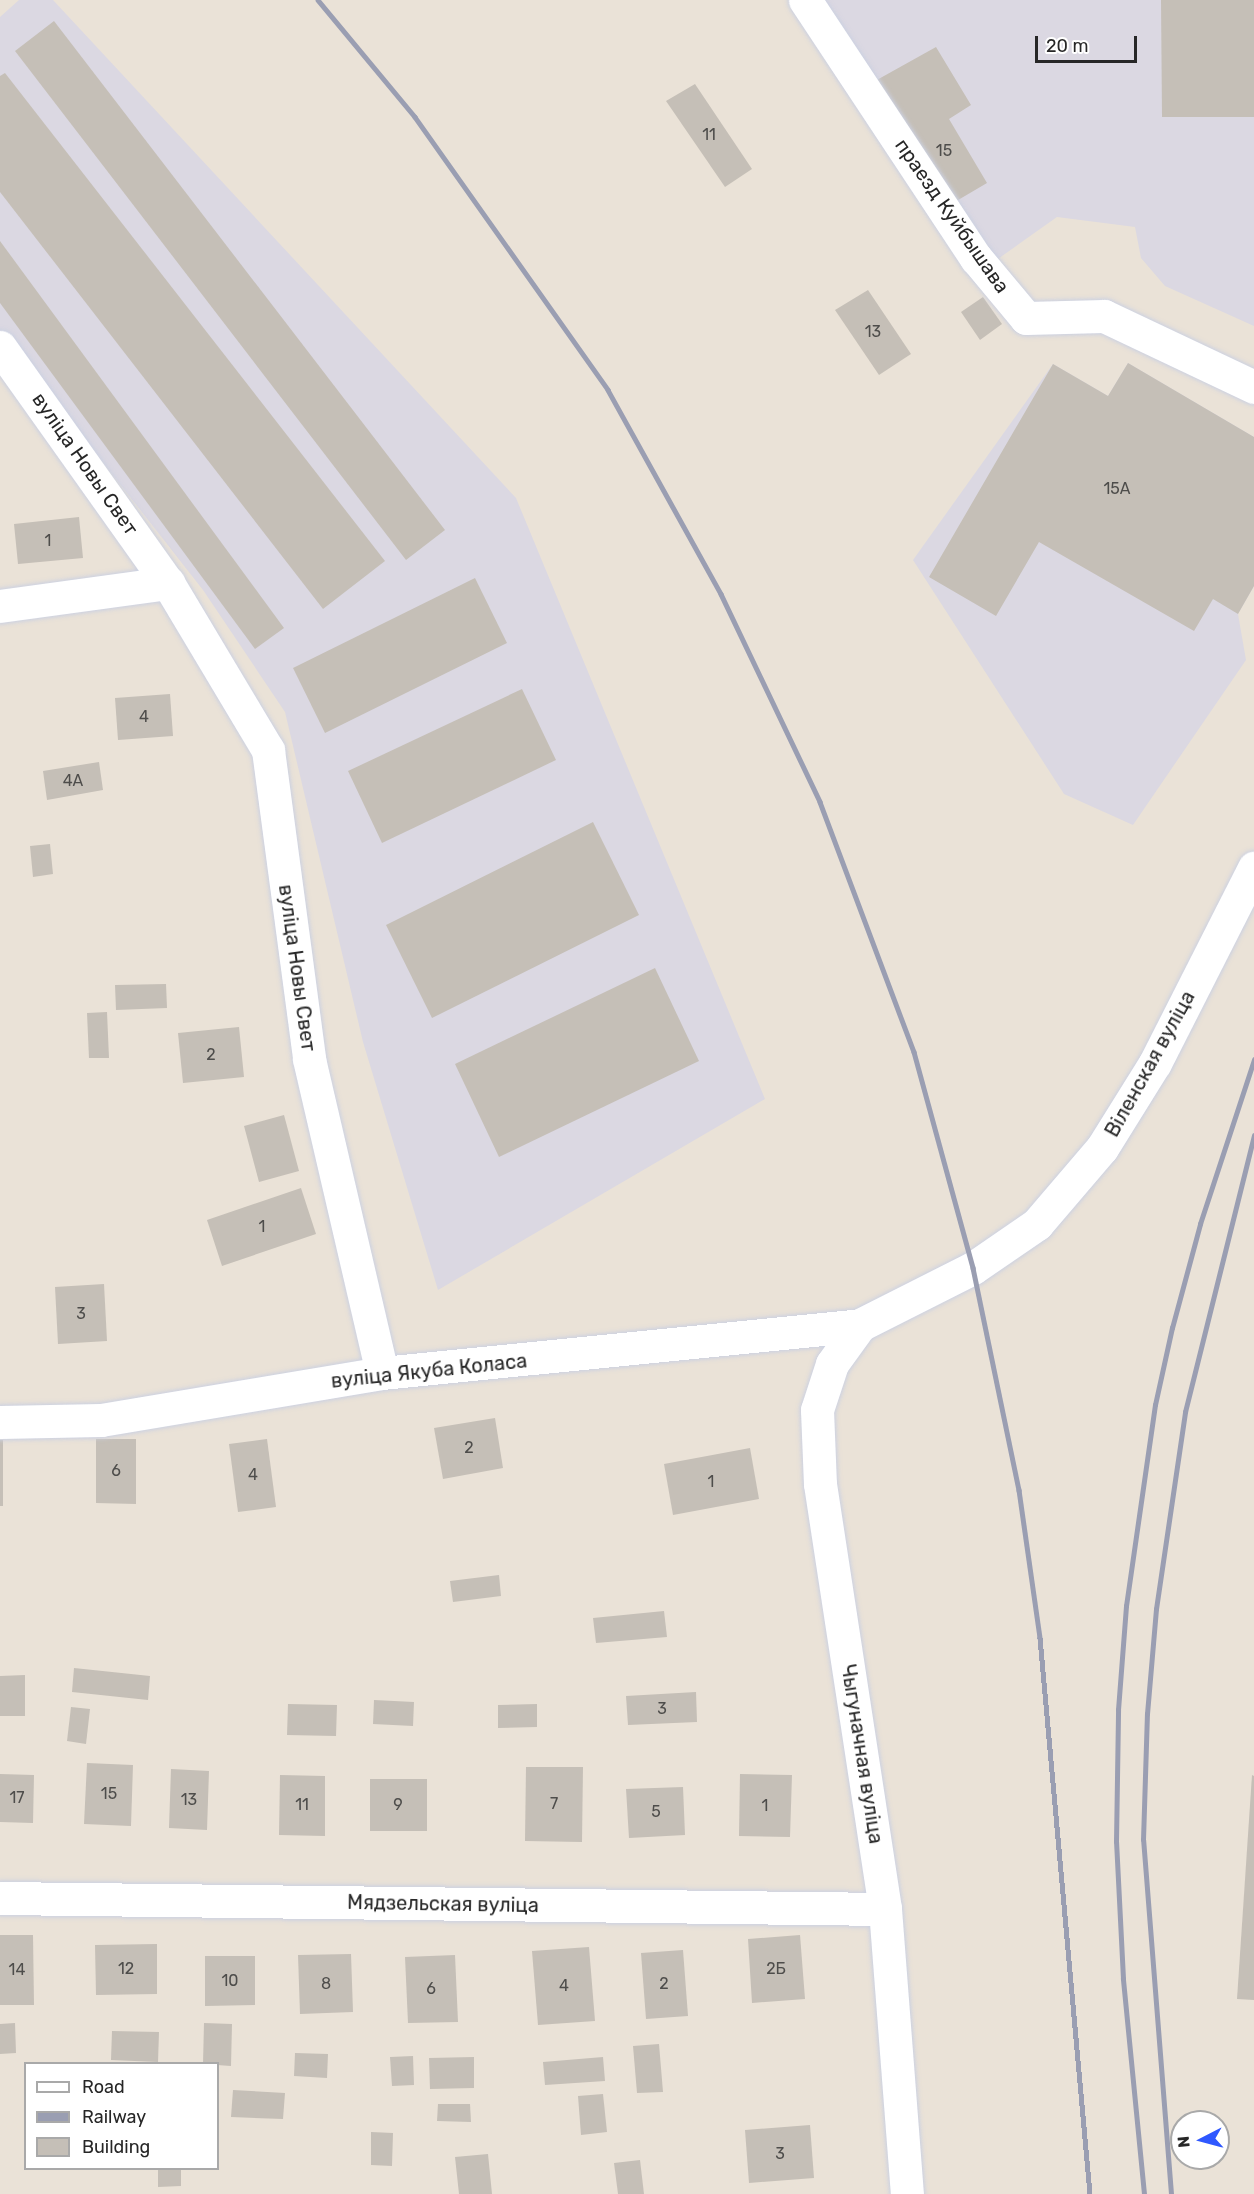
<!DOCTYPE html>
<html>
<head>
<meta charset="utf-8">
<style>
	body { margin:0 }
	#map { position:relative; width:1254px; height:2194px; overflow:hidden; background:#eae2d7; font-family:Rubik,sans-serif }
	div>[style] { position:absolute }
	.industrial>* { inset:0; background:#dbd8e2 }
	.building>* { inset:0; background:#c5bfb7 }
	.roads { filter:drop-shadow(0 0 2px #ccd1e1) drop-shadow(0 0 2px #ccd1e1) }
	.street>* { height:33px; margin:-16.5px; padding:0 16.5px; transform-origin:16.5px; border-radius:16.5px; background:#fff }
	.secondary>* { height:33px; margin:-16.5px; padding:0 16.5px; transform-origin:16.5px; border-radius:16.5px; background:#fff }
	.rail>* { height:4.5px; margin:-2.25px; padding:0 2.25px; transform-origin:2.25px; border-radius:2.25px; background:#9a9eb2 }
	span { translate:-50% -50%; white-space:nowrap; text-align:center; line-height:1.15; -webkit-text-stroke:4.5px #fff; paint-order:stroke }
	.number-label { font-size:16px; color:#4e4d4b }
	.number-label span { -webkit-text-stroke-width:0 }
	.street-label { font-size:20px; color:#272727 }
	.legend { position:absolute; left:24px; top:2062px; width:195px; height:108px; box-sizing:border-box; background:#fff; border:2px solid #a9a9a9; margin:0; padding:8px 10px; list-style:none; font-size:18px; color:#272727 }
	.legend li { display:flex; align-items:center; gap:12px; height:30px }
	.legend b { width:30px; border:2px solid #a9a9a9 }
	.north { position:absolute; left:1170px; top:2110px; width:60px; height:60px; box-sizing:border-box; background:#fff; border:2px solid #a9a9a9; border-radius:50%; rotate:264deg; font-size:16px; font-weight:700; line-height:24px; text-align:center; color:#272727 }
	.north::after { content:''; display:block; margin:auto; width:21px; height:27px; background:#2f58ff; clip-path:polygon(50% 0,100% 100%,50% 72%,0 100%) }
	.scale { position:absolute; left:1035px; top:36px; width:102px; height:27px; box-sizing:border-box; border:3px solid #272727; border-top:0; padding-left:8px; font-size:18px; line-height:21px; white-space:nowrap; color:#272727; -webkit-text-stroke:4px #fff; paint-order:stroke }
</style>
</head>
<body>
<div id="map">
	<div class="industrial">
		<i style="clip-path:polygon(19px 0,53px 0,516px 498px,765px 1099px,438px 1290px,363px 1042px,285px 712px,203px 590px,0 331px,0 17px)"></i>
		<i style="clip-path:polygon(822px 0,1254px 0,1254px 326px,1165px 286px,1141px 258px,1135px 227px,1057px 217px,995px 261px)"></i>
		<i style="clip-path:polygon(1128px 363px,1254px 437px,1254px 586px,1238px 614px,1246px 660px,1133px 825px,1064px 794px,913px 560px,1053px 364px,1108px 396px)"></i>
	</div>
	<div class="building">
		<i style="clip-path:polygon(1161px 0,1254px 0,1254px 117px,1162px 117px)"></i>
		<i style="clip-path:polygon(54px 21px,445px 530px,406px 560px,15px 51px)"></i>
		<i style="clip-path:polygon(936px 47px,971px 105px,949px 119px,987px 183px,953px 203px,875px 81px)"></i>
		<i style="clip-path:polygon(5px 73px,385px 561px,323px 609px,0 192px,0 76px)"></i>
		<i style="clip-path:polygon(695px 84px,752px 169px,725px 187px,666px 101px)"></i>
		<i style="clip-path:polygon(0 241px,284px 628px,255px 649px,0 303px)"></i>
		<i style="clip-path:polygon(868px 290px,911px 354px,879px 375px,835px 310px)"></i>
		<i style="clip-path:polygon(983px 297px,1002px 324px,980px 340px,961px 312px)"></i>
		<i style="clip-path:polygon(1128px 363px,1254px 437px,1254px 586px,1238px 614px,1213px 599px,1194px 631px,1039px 542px,996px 616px,929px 577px,1053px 364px,1108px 396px)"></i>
		<i style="clip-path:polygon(79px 517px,83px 558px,18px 564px,14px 524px)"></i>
		<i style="clip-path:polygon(475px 578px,507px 643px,325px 733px,293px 668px)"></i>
		<i style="clip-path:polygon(522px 689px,556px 760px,382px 843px,348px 771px)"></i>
		<i style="clip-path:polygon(170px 694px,173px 736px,118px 740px,115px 698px)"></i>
		<i style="clip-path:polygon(99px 762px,103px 790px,47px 800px,43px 771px)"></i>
		<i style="clip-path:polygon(593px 822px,639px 915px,432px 1018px,386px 925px)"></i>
		<i style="clip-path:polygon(50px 844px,53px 874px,33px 877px,30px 846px)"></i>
		<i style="clip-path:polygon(655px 968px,699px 1061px,499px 1157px,455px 1064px)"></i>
		<i style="clip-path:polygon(166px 984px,167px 1008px,116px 1010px,115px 985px)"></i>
		<i style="clip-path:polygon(107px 1012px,109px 1058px,89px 1058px,87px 1013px)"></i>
		<i style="clip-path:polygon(239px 1027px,244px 1077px,183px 1083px,178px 1033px)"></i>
		<i style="clip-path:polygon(284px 1115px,299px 1171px,259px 1182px,244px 1126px)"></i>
		<i style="clip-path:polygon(301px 1188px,316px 1234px,222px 1266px,207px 1220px)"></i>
		<i style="clip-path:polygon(104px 1284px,107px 1341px,58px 1344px,55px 1287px)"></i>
		<i style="clip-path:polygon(495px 1418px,503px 1468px,443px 1479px,434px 1428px)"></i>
		<i style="clip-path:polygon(96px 1439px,136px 1439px,136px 1504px,96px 1503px)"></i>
		<i style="clip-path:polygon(267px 1439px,276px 1507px,238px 1512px,229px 1444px)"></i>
		<i style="clip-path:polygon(0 1440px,3px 1440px,3px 1506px,0 1506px)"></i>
		<i style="clip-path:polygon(750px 1448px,759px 1499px,673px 1515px,664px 1464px)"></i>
		<i style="clip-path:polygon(499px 1575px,501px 1596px,453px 1602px,450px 1581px)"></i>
		<i style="clip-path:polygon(664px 1611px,667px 1637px,596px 1643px,593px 1618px)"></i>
		<i style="clip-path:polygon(74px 1668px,150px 1676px,148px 1700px,72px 1692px)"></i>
		<i style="clip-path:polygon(25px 1675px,25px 1716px,0 1716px,0 1676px)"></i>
		<i style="clip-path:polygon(696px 1692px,697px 1722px,628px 1725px,626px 1696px)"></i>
		<i style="clip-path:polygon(374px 1700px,414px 1702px,413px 1726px,373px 1724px)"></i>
		<i style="clip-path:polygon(288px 1704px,337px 1705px,336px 1736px,287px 1735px)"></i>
		<i style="clip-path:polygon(537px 1704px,537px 1727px,498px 1728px,498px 1705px)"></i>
		<i style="clip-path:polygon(71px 1707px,90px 1709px,86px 1744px,67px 1741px)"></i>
		<i style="clip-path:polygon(87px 1763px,133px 1765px,131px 1826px,84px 1824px)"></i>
		<i style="clip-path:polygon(526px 1767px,583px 1767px,582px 1842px,525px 1841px)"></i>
		<i style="clip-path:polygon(171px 1769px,209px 1771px,207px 1830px,169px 1828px)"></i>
		<i style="clip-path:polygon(0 1774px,34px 1775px,33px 1823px,0 1822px)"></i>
		<i style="clip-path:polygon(740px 1774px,792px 1775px,790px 1837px,739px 1836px)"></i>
		<i style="clip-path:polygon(280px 1775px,325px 1776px,325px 1836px,279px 1835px)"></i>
		<i style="clip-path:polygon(1252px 1775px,1254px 1776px,1254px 2000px,1237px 1999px)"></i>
		<i style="clip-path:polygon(370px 1779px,427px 1779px,427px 1831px,370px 1831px)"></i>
		<i style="clip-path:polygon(683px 1787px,685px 1835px,629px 1838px,626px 1789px)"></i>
		<i style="clip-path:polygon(0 1935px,33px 1935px,34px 2005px,0 2005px)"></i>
		<i style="clip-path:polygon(800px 1935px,805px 1999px,752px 2003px,748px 1939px)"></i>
		<i style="clip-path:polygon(157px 1944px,157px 1994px,96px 1995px,95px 1945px)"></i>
		<i style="clip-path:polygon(589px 1947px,595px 2021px,538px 2025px,532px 1951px)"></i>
		<i style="clip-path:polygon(683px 1950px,688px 2016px,646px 2019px,641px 1953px)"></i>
		<i style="clip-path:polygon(351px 1954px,353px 2012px,300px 2014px,298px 1955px)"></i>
		<i style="clip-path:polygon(455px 1955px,458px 2022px,408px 2023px,405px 1957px)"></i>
		<i style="clip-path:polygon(205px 1956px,255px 1956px,255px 2005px,205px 2006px)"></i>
		<i style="clip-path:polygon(15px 2023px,16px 2053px,0 2054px,0 2024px)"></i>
		<i style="clip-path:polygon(204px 2023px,232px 2024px,231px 2066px,203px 2064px)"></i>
		<i style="clip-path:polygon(112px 2031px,159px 2032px,158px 2062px,111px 2060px)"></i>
		<i style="clip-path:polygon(659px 2044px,663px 2092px,637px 2093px,633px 2046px)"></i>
		<i style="clip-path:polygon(295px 2053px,328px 2054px,327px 2078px,294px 2076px)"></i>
		<i style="clip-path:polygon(413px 2056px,414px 2085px,392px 2086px,390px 2057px)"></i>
		<i style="clip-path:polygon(474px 2057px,474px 2088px,430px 2089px,429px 2058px)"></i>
		<i style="clip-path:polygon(603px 2057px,605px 2081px,545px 2085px,543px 2062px)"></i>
		<i style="clip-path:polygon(233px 2090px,285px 2093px,283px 2119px,231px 2117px)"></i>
		<i style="clip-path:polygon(603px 2094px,607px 2132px,581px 2135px,578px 2096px)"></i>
		<i style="clip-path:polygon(438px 2104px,470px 2104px,471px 2122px,437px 2121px)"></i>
		<i style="clip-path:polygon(810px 2125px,814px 2178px,749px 2183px,745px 2130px)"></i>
		<i style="clip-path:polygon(371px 2132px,393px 2133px,392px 2166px,371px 2165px)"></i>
		<i style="clip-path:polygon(488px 2154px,492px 2194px,459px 2194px,455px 2157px)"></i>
		<i style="clip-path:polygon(640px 2160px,644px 2194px,618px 2194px,614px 2163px)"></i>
		<i style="clip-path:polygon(158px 2168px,181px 2168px,181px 2186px,158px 2187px)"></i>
	</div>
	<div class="roads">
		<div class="street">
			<i style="left:805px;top:0;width:310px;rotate:56.5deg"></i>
			<i style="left:976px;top:258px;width:78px;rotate:50.2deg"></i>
			<i style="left:1026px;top:318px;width:78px;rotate:-1.5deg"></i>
			<i style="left:1104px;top:316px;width:166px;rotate:25.3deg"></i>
			<i style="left:0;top:347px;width:290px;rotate:54.6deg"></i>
			<i style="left:168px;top:583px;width:195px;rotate:59.1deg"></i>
			<i style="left:268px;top:750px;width:312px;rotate:82.4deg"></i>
			<i style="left:309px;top:1059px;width:322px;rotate:76.9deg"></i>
			<i style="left:0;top:606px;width:170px;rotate:-7.8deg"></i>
			<i style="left:0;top:1898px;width:885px;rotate:0.71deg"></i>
		</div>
		<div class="secondary">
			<i style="left:860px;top:1325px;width:48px;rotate:125.7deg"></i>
			<i style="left:832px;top:1364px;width:48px;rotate:108.1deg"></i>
			<i style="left:817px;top:1410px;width:74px;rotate:87.7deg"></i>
			<i style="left:820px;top:1484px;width:430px;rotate:81.3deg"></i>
			<i style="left:885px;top:1909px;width:286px;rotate:85.6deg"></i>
			<i style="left:0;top:1422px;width:101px;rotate:-1.1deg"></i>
			<i style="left:101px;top:1420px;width:285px;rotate:-9.5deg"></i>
			<i style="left:382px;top:1373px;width:480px;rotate:-5.7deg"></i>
			<i style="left:860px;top:1325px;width:127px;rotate:-26.8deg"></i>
			<i style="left:973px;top:1268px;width:78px;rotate:-34.5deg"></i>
			<i style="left:1037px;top:1224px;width:100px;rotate:-49.5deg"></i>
			<i style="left:1102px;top:1148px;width:100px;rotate:-58.1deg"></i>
			<i style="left:1155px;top:1063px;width:219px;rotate:-63.1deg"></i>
		</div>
	</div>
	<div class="rail">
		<i style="left:318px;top:0;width:152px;rotate:50.3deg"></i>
		<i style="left:415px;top:117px;width:334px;rotate:54.7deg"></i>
		<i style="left:608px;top:390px;width:233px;rotate:61deg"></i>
		<i style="left:721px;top:594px;width:230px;rotate:64.5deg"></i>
		<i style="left:820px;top:802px;width:267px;rotate:69.4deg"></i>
		<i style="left:914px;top:1052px;width:224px;rotate:74.7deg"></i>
		<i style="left:973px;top:1268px;width:227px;rotate:78.3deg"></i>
		<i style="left:1019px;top:1490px;width:149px;rotate:81.9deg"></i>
		<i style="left:1040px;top:1638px;width:558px;rotate:84.86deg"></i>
		<i style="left:1144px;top:2194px;width:216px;rotate:-95.6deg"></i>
		<i style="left:1123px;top:1979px;width:137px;rotate:-92.9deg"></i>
		<i style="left:1116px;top:1842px;width:132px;rotate:-89.1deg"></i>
		<i style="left:1118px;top:1710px;width:104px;rotate:-85.6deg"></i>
		<i style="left:1126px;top:1606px;width:203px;rotate:-81.8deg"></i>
		<i style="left:1155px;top:1405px;width:79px;rotate:-77.6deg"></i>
		<i style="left:1172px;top:1328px;width:108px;rotate:-74.9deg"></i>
		<i style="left:1200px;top:1224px;width:173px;rotate:-71.8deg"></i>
		<i style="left:1171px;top:2194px;width:355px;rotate:-94.5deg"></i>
		<i style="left:1143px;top:1840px;width:126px;rotate:-88.2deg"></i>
		<i style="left:1147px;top:1714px;width:105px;rotate:-85.1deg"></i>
		<i style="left:1156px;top:1609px;width:199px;rotate:-81.6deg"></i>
		<i style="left:1185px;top:1412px;width:285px;rotate:-76deg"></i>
	</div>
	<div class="number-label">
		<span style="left:709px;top:135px">11</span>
		<span style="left:944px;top:151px">15</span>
		<span style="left:873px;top:332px">13</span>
		<span style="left:1117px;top:489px">15А</span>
		<span style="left:48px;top:541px">1</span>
		<span style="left:144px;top:717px">4</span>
		<span style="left:73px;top:781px">4А</span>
		<span style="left:211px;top:1055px">2</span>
		<span style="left:262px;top:1227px">1</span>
		<span style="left:81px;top:1314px">3</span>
		<span style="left:469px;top:1448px">2</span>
		<span style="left:116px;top:1471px">6</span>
		<span style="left:253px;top:1475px">4</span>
		<span style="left:711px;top:1482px">1</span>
		<span style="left:662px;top:1709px">3</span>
		<span style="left:109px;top:1794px">15</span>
		<span style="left:17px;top:1798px">17</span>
		<span style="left:189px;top:1800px">13</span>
		<span style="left:554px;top:1804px">7</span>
		<span style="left:302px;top:1805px">11</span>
		<span style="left:398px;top:1805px">9</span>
		<span style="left:765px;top:1806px">1</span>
		<span style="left:656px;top:1812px">5</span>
		<span style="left:126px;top:1969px">12</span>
		<span style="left:776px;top:1969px">2Б</span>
		<span style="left:17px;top:1970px">14</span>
		<span style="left:230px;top:1981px">10</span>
		<span style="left:326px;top:1984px">8</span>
		<span style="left:664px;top:1984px">2</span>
		<span style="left:564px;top:1986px">4</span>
		<span style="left:431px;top:1989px">6</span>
		<span style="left:780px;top:2154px">3</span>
	</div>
	<div class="street-label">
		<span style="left:952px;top:216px;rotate:55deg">праезд Куйбышава</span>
		<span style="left:85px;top:464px;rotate:55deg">вуліца Новы Свет</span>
		<span style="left:297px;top:968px;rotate:82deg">вуліца Новы Свет</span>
		<span style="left:1150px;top:1064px;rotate:-61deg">Віленская вуліца</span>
		<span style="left:429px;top:1371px;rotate:-6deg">вуліца Якуба Коласа</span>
		<span style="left:862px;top:1754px;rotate:81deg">Чыгуначная вуліца</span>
		<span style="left:443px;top:1904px;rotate:1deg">Мядзельская вуліца</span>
	</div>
	<ul class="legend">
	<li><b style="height:8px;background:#fff"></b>Road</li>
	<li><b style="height:8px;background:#9a9eb2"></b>Railway</li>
	<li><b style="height:16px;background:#c5bfb7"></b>Building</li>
	</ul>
	<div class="north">N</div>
	<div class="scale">20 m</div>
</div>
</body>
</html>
